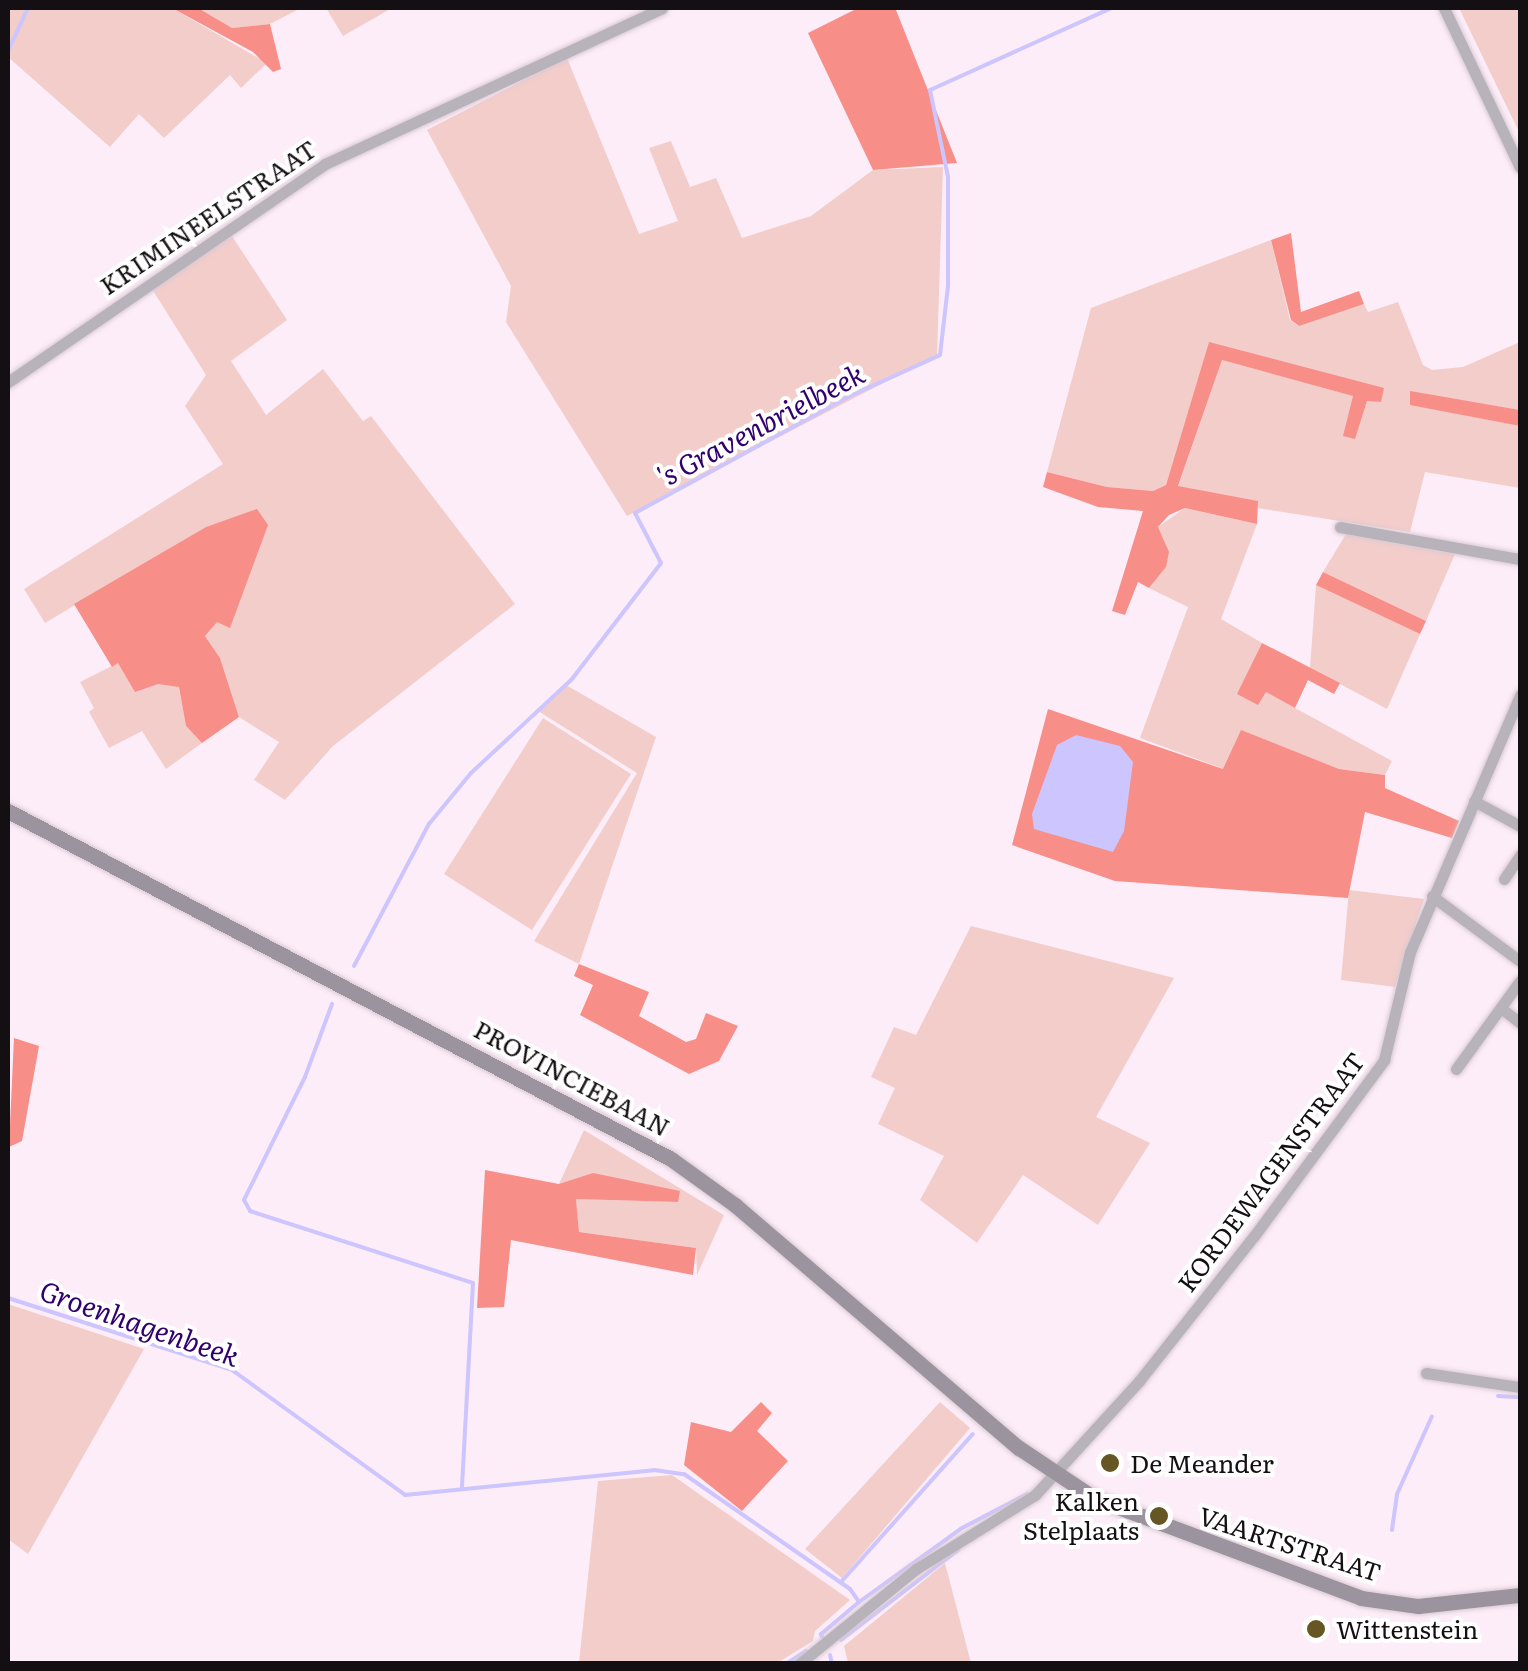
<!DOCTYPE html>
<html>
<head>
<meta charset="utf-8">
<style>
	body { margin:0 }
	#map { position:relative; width:1528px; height:1671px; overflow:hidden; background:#fdedf8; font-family:Literata,serif }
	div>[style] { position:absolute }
	.green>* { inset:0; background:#f3cdca }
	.forest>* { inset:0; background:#f88e88 }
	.water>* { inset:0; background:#cdc5fd }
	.stream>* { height:4px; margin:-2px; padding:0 2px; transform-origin:2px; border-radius:2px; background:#cdc5fd }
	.roads { filter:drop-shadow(0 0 2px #d8c9d3) drop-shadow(0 0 2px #d8c9d3) }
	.minor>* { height:11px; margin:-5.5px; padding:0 5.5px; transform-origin:5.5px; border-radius:5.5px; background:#b8b3ba }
	.secondary>* { height:15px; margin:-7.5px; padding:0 7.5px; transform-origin:7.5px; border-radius:7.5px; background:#9b949e }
	.dots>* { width:28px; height:28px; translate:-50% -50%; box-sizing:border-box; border:5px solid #fff; border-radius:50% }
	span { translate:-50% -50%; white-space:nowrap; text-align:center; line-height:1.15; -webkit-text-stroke:8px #fff; paint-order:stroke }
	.street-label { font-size:25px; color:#140f12 }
	.poi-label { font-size:25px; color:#140f12 }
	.left { translate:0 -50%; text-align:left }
	.right { translate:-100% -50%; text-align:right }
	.water-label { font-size:28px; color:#31006f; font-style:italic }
	.frame { position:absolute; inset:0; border:10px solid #140f12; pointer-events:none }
</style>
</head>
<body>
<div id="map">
	<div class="green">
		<i style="clip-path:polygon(8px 8px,172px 8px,267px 63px,241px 88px,230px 75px,164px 138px,139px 114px,110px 147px,8px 57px)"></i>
		<i style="clip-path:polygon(198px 8px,301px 8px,270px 24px,232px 28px)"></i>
		<i style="clip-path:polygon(326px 8px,392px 8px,343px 36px)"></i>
		<i style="clip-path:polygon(1459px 8px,1520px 8px,1520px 134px,1506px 105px)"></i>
		<i style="clip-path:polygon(567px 58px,639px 234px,678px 221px,649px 148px,671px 141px,690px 187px,716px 178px,742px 238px,811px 216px,873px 170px,943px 167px,937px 355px,627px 516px,506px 322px,511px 286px,427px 130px)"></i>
		<i style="clip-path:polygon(232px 236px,287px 320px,231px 361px,266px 415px,323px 369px,363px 421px,371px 416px,515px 604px,333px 746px,285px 800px,254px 780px,279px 742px,239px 717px,220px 658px,205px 636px,217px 621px,230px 627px,257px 510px,206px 527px,45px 623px,24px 589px,223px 464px,185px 406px,206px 375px,152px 289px)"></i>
		<i style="clip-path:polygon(1271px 240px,1290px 320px,1298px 326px,1364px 304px,1368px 312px,1398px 302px,1423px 365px,1432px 370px,1463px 367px,1520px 342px,1520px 410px,1411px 392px,1410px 404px,1520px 426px,1520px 488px,1425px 472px,1410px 532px,1257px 508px,1257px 501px,1178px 487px,1222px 360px,1354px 396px,1344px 435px,1355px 438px,1367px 400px,1381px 402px,1209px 343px,1166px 485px,1153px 491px,1107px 487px,1047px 472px,1091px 308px)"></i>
		<i style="clip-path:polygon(1185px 508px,1257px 524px,1221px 619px,1262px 643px,1238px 694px,1266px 692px,1392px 761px,1385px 775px,1339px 769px,1241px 731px,1224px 769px,1140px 738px,1188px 607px,1149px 588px,1166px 567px,1158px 527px)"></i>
		<i style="clip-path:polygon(1346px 534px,1455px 554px,1426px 621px,1323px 572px)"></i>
		<i style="clip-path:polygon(1316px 585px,1420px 634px,1387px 709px,1310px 668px)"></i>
		<i style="clip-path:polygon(118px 663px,179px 687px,186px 726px,202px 743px,166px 769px,142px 731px,109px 748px,89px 712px,94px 708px,80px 682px)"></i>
		<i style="clip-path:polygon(566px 685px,656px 737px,579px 964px,534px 941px,637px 773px,538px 711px)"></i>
		<i style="clip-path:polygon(543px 718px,631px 774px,532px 930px,444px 874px)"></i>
		<i style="clip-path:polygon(1349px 890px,1424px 899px,1395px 987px,1341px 980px)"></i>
		<i style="clip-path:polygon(971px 926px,1174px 978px,1096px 1117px,1150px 1143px,1098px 1225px,1023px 1175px,977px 1243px,920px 1200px,944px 1156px,878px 1124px,895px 1088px,871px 1077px,894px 1027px,916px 1035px)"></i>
		<i style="clip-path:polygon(584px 1130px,724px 1215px,697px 1275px,696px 1248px,579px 1232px,576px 1199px,678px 1202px,559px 1184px)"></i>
		<i style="clip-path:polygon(8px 1304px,144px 1349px,28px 1554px,8px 1539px)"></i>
		<i style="clip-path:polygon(940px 1402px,970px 1428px,842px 1578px,805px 1549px)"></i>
		<i style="clip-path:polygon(672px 1475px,850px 1600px,815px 1631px,813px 1641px,777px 1663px,579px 1663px,598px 1481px)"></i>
		<i style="clip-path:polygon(945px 1563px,971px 1663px,848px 1663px,844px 1646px)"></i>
	</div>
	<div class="forest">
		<i style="clip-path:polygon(172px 8px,198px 8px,232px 28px,270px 24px,281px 69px,273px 72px,253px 52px)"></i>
		<i style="clip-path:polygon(858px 8px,902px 8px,896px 10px,957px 163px,873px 170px,808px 33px)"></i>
		<i style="clip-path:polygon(1291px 233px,1301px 312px,1359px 291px,1364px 304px,1299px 326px,1291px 320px,1271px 240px)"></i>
		<i style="clip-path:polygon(1209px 342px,1384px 388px,1381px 402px,1367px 401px,1355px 439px,1343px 436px,1353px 396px,1222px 360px,1178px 486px,1258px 501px,1257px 524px,1185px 508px,1169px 515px,1158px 527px,1169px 552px,1166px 567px,1149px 588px,1138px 582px,1125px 615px,1112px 611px,1143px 511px,1098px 507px,1043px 487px,1047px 472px,1107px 487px,1153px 491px,1166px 485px)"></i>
		<i style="clip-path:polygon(1410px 391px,1520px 410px,1520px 426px,1410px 405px)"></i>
		<i style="clip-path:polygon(257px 509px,268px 525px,230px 628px,217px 622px,205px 636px,220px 658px,239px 717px,202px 743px,186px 726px,179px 687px,158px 684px,135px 692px,118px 663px,112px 667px,74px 604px,206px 527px)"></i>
		<i style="clip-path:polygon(1323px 572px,1426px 621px,1420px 634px,1316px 585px)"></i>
		<i style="clip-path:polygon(1262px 643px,1340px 683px,1334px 694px,1308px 680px,1295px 708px,1266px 692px,1258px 705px,1237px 694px)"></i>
		<i style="clip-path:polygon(1048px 709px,1223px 769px,1241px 730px,1339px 769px,1385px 775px,1385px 788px,1459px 821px,1452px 838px,1365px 812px,1348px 898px,1115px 881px,1012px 845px)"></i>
		<i style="clip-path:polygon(579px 964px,649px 992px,639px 1016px,686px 1042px,696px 1039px,706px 1013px,738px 1026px,719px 1061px,689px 1074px,580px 1015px,593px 985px,574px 976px)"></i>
		<i style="clip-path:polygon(14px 1038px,39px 1046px,22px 1141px,9px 1147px)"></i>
		<i style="clip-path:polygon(485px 1170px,559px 1184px,593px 1173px,680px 1191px,678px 1202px,576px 1199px,579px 1232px,696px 1248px,693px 1275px,511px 1240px,504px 1307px,477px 1308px)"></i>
		<i style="clip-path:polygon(761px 1402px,772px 1413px,757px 1431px,788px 1461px,742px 1511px,684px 1465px,691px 1422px,731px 1432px)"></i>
	</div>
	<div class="water">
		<i style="clip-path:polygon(1076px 735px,1120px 746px,1133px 762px,1124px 831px,1113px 852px,1034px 829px,1032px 814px,1057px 745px)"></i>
	</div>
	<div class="stream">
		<i style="left:8px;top:51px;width:47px;rotate:-65.1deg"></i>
		<i style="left:354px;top:966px;width:161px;rotate:-62.2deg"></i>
		<i style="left:429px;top:824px;width:66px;rotate:-50.5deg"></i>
		<i style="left:471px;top:773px;width:138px;rotate:-42.9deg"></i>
		<i style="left:572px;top:679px;width:146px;rotate:-52.5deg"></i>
		<i style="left:661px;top:563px;width:56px;rotate:-117.5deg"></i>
		<i style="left:635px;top:513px;width:243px;rotate:-28.6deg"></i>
		<i style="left:848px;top:397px;width:101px;rotate:-24.5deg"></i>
		<i style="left:940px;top:355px;width:69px;rotate:-83.4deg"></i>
		<i style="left:948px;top:286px;width:109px;rotate:-90deg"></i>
		<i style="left:948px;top:177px;width:89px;rotate:-101.7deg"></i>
		<i style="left:930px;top:90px;width:200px;rotate:-24.3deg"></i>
		<i style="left:332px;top:1004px;width:78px;rotate:110.3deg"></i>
		<i style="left:305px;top:1077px;width:137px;rotate:116.4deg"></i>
		<i style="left:244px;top:1200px;width:13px;rotate:61deg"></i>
		<i style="left:250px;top:1211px;width:234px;rotate:17.9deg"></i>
		<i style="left:473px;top:1283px;width:206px;rotate:93.1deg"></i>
		<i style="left:8px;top:1298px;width:235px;rotate:17.8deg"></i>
		<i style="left:232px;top:1370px;width:213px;rotate:35.8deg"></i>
		<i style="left:405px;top:1495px;width:250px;rotate:-5.7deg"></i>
		<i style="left:654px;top:1470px;width:30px;rotate:8deg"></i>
		<i style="left:684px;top:1474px;width:202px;rotate:34.7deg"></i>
		<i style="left:850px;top:1589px;width:16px;rotate:55deg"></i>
		<i style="left:859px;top:1602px;width:50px;rotate:139.9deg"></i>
		<i style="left:821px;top:1634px;width:5px;rotate:68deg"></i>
		<i style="left:1498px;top:1396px;width:22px;rotate:3deg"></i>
		<i style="left:1392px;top:1530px;width:36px;rotate:-82deg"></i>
		<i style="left:1397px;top:1494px;width:85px;rotate:-65.8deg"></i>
		<i style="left:841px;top:1582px;width:198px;rotate:-48.3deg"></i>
		<i style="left:859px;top:1602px;width:127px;rotate:-35.7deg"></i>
		<i style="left:962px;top:1528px;width:73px;rotate:-27.6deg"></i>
		<i style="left:841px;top:1640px;width:148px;rotate:-37.6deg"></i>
		<i style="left:830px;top:1655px;width:9px;rotate:77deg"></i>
		<i style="left:786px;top:1664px;width:24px;rotate:-33deg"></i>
	</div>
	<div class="roads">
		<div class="minor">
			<i style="left:1444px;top:8px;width:176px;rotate:64.5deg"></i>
			<i style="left:8px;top:382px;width:385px;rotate:-34.5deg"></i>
			<i style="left:325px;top:164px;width:371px;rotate:-24.8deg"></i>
			<i style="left:1340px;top:527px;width:183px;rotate:10.1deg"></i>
			<i style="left:1474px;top:801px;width:52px;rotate:28.5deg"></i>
			<i style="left:1504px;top:879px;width:29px;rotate:-56deg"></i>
			<i style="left:1432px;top:896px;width:109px;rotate:36.5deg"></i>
			<i style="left:1501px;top:1008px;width:24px;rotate:38deg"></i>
			<i style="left:1456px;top:1069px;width:109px;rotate:-54deg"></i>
			<i style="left:1426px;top:1373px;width:95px;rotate:8.5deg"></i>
			<i style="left:799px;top:1664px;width:151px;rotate:-39.1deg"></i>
			<i style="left:916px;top:1569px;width:140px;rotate:-31.9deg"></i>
			<i style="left:1035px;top:1495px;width:154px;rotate:-47.6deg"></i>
			<i style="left:1139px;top:1381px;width:185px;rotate:-51.6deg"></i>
			<i style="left:1254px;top:1236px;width:219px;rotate:-53.5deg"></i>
			<i style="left:1384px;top:1060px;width:111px;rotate:-76.5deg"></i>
			<i style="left:1410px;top:952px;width:280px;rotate:-66.8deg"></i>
		</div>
		<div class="secondary">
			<i style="left:8px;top:811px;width:749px;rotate:27.69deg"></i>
			<i style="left:671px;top:1159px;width:79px;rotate:35.7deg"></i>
			<i style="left:735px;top:1205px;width:374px;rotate:40.6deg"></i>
			<i style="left:1019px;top:1448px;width:90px;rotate:33.7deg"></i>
			<i style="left:1094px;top:1498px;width:285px;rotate:20.5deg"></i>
			<i style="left:1361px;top:1598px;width:58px;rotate:8deg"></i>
			<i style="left:1418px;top:1606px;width:103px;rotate:-6.2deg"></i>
		</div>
	</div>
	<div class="dots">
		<i style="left:1110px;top:1463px;background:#655623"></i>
		<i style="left:1159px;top:1516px;background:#655623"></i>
		<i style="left:1316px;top:1629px;background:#655623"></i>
	</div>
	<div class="street-label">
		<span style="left:208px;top:217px;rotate:-34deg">KRIMINEELSTRAAT</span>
		<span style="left:572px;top:1078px;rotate:28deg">PROVINCIEBAAN</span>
		<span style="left:1271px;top:1172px;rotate:-53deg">KORDEWAGENSTRAAT</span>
		<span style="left:1290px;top:1544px;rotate:18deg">VAARTSTRAAT</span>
	</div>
	<div class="poi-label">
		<span class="left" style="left:1130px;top:1463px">De Meander</span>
		<span class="right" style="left:1139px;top:1516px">Kalken<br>Stelplaats</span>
		<span class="left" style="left:1336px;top:1629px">Wittenstein</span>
	</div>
	<div class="water-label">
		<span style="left:760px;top:424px;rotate:-28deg">'s Gravenbrielbeek</span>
		<span style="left:140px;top:1322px;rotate:19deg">Groenhagenbeek</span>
	</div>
	<div class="frame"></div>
</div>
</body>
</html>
